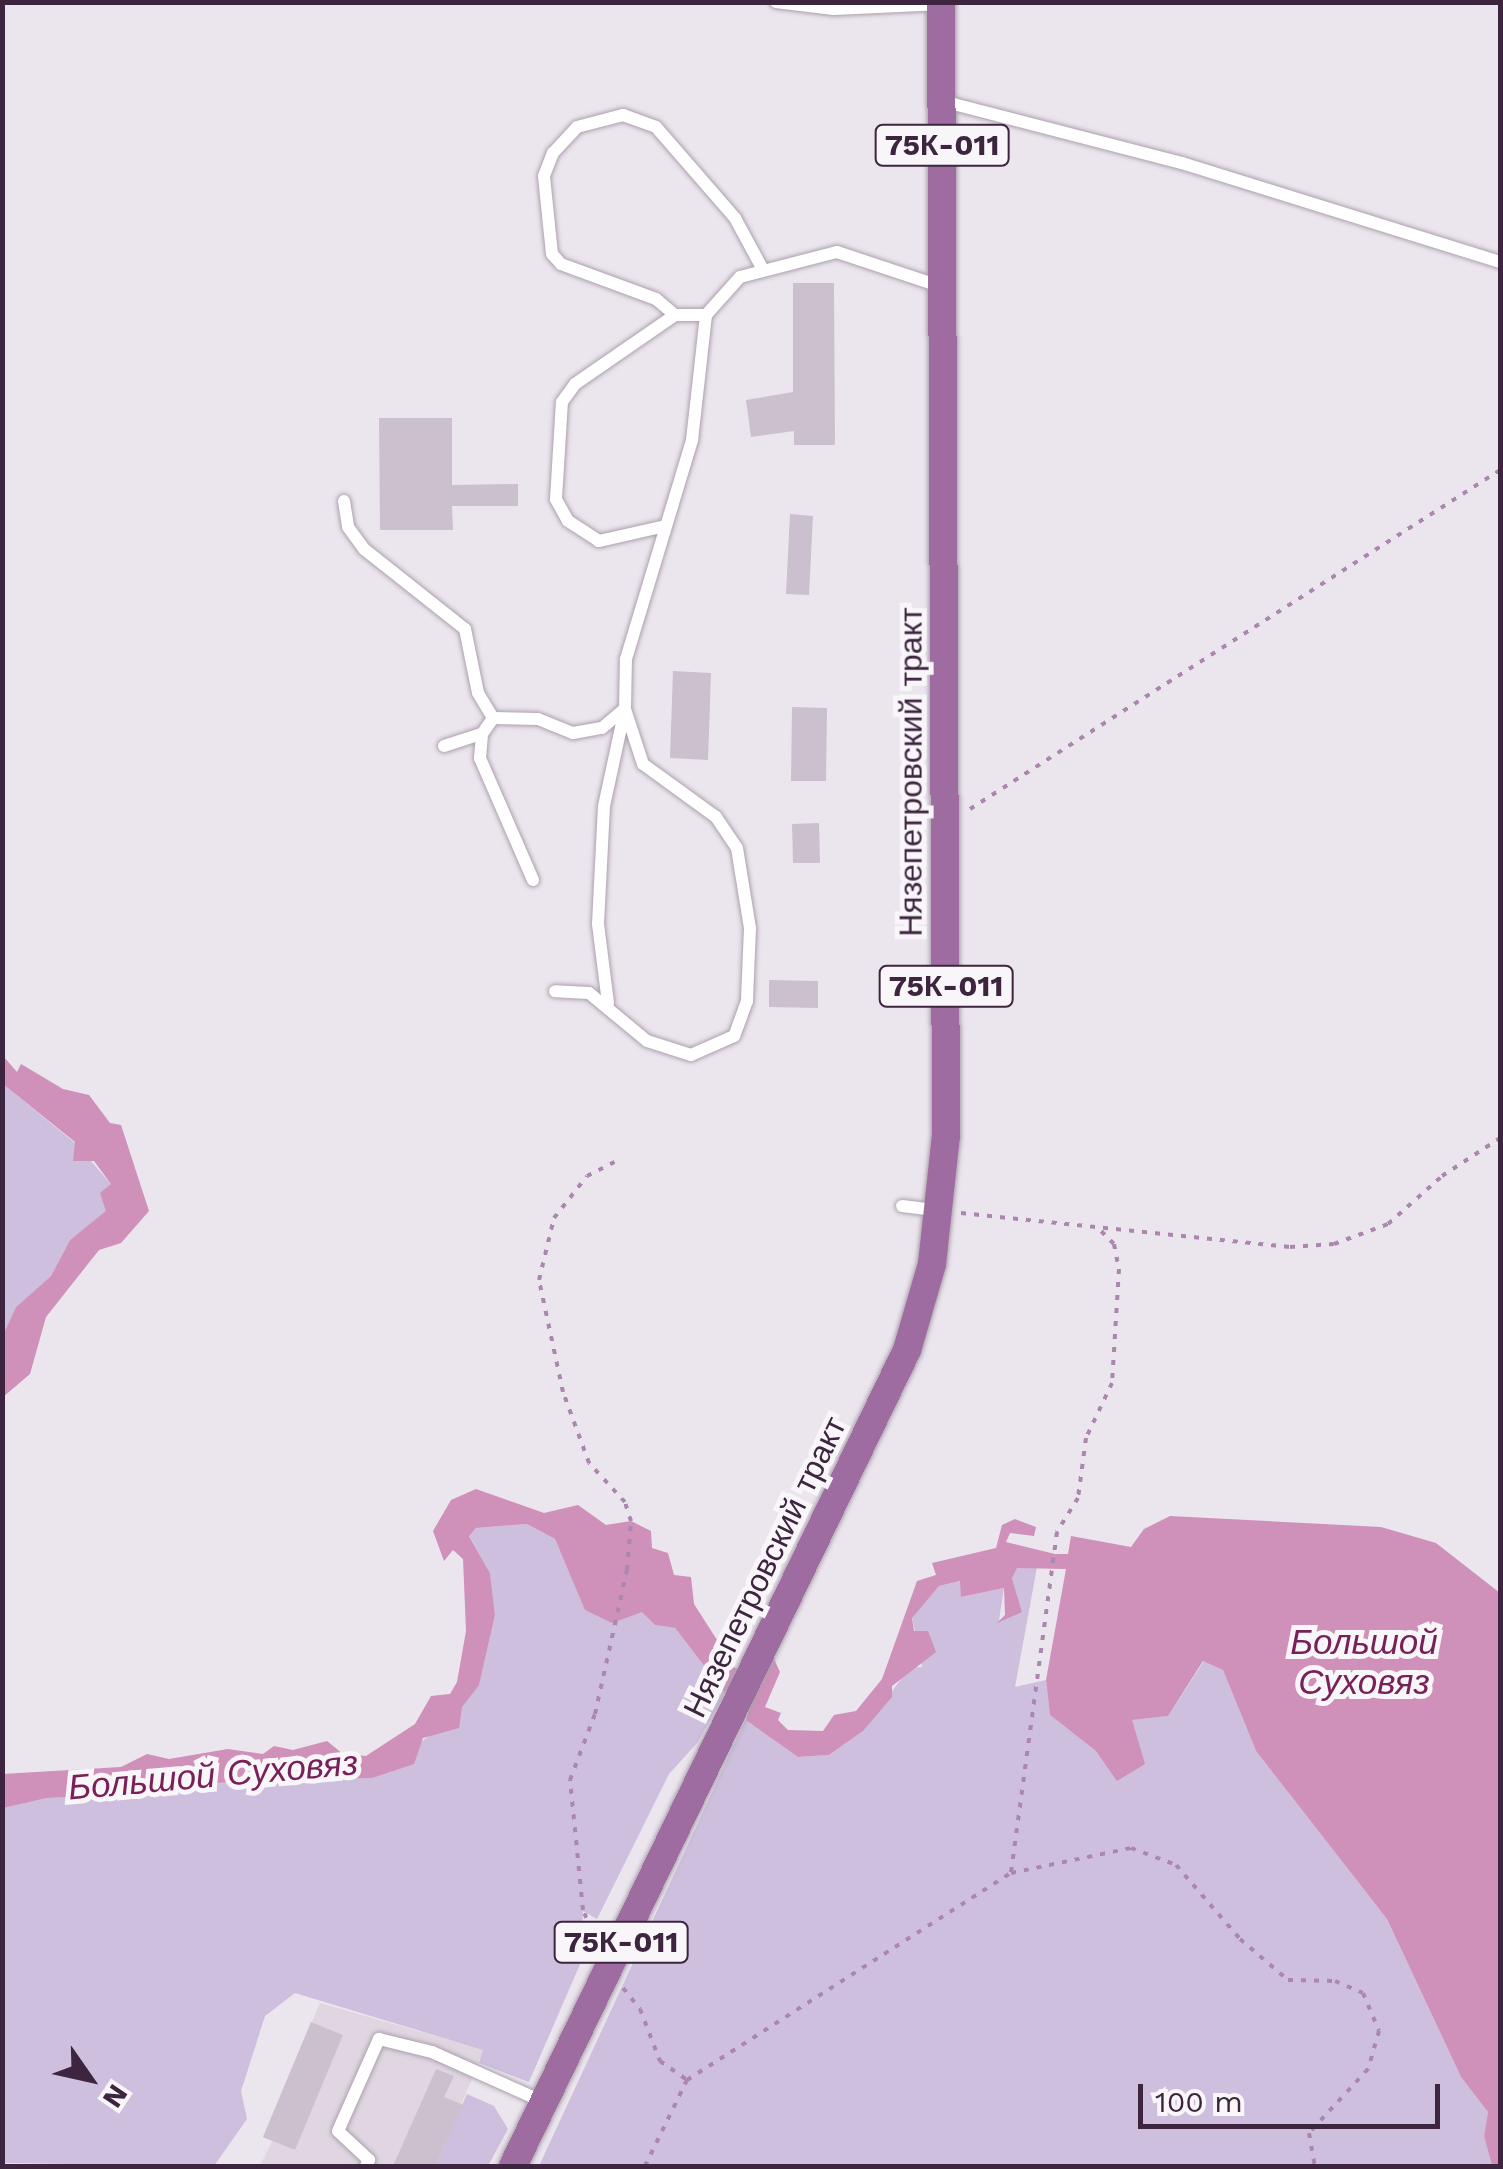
<!DOCTYPE html>
<html>
<head>
<meta charset="utf-8">
<style>
	body { margin:0 }
	#map { position:relative; width:1503px; height:2169px; overflow:hidden; background:#ebe5ed; font-family:"Work Sans",sans-serif }
	div>[style] { position:absolute }
	.built>* { inset:0; background:#dfd6e1 }
	.green>* { inset:0; background:#cdbfdd }
	.water>* { inset:0; background:#cf90b9 }
	.building>* { inset:0; background:#cbc1ce }
	.path>* { height:4px; margin-top:-2px; transform-origin:0; background:repeating-linear-gradient(90deg,#ab87af 0 5px,transparent 0 13px) }
	.roads { filter:drop-shadow(0 0 2px #aca0ae) drop-shadow(0 0 2px #aca0ae) }
	.service>* { height:12px; margin:-6px; padding:0 6px; transform-origin:6px; border-radius:6px; background:#fff }
	.primary>* { height:28px; margin:-14px; padding:0 14px; transform-origin:14px; border-radius:14px; background:#9e6ca0 }
	span { translate:-50% -50%; white-space:nowrap; text-align:center; line-height:1.15; -webkit-text-stroke:10px #f9f6fa; paint-order:stroke }
	.shield-label span { padding:2px 8px; background:#f9f6fa; border:2px solid; border-radius:8px; -webkit-text-stroke-width:0 }
	.shield-label { font-size:30px; color:#3d253f; font-weight:700 }
	.street-label { font-size:32px; color:#3d253f }
	.water-label { font-size:35px; color:#782158; font-style:italic }
	.frame { position:absolute; inset:0; border:5px solid #3d253f; pointer-events:none }
	.north { position:absolute; left:40px; top:2029px; width:100px; height:100px; -webkit-text-stroke:8px #f9f6fa; paint-order:stroke; rotate:124deg; font-size:28px; font-weight:700; line-height:40px; text-align:center; color:#3d253f }
	.north::after { content:''; display:block; margin:auto; width:35px; height:45px; background:#3d253f; clip-path:polygon(50% 0,100% 100%,50% 72%,0 100%) }
	.scale { position:absolute; left:1138px; top:2084px; width:302px; height:45px; box-sizing:border-box; border:5px solid #3d253f; border-top:0; padding-left:12px; font-size:30px; line-height:35px; white-space:nowrap; color:#3d253f; -webkit-text-stroke:8px #f9f6fa; paint-order:stroke }
</style>
</head>
<body>
<div id="map">
	<div class="built">
		<i style="clip-path:polygon(320px 2003px,484px 2050px,435px 2166px,260px 2166px,272px 2141px,263px 2137px)"></i>
	</div>
	<div class="green">
		<i style="clip-path:polygon(3px 1084px,75px 1143px,111px 1184px,107px 1211px,70px 1240px,51px 1276px,16px 1307px,3px 1335px)"></i>
		<i style="clip-path:polygon(527px 1524px,555px 1539px,586px 1611px,642px 1611px,655px 1625px,675px 1628px,725px 1693px,698px 1742px,669px 1774px,597px 1919px,583px 1911px,581px 1962px,529px 2082px,479px 2063px,483px 2050px,295px 1993px,265px 2016px,241px 2091px,247px 2119px,214px 2166px,3px 2163px,2px 1808px,47px 1798px,171px 1793px,214px 1783px,372px 1778px,433px 1733px,479px 1684px,495px 1615px,490px 1573px,469px 1535px,476px 1528px)"></i>
		<i style="clip-path:polygon(1017px 1567px,1037px 1567px,1015px 1687px,1046px 1680px,1050px 1715px,1096px 1751px,1131px 1720px,1168px 1716px,1204px 1661px,1223px 1670px,1256px 1751px,1387px 1919px,1461px 2077px,1488px 2112px,1484px 2136px,1492px 2166px,539px 2166px,746px 1719px,798px 1757px,829px 1755px,863px 1731px,909px 1668px,922px 1667px,912px 1617px,939px 1586px,961px 1581px,961px 1597px,1004px 1588px,999px 1620px,1022px 1612px,1012px 1578px)"></i>
		<i style="clip-path:polygon(467px 2094px,494px 2106px,508px 2129px,488px 2166px,435px 2166px)"></i>
	</div>
	<div class="water">
		<i style="clip-path:polygon(3px 1056px,17px 1072px,21px 1064px,63px 1089px,89px 1095px,110px 1123px,121px 1125px,149px 1211px,121px 1243px,99px 1250px,46px 1317px,30px 1374px,3px 1397px,3px 1335px,16px 1307px,51px 1276px,70px 1240px,106px 1211px,100px 1193px,111px 1184px,94px 1161px,73px 1161px,75px 1142px,3px 1084px)"></i>
		<i style="clip-path:polygon(476px 1489px,544px 1513px,578px 1505px,606px 1525px,631px 1521px,651px 1531px,652px 1548px,668px 1553px,674px 1575px,691px 1577px,694px 1604px,735px 1668px,761px 1675px,774px 1659px,780px 1672px,765px 1707px,781px 1713px,778px 1720px,788px 1730px,823px 1731px,834px 1715px,856px 1711px,882px 1679px,917px 1581px,936px 1575px,932px 1563px,996px 1548px,1002px 1525px,1015px 1519px,1036px 1527px,1034px 1536px,1010px 1533px,1006px 1542px,1055px 1554px,1068px 1554px,1071px 1536px,1131px 1547px,1144px 1529px,1170px 1516px,1381px 1527px,1436px 1543px,1500px 1593px,1500px 2166px,1492px 2166px,1484px 2136px,1488px 2112px,1461px 2077px,1387px 1919px,1256px 1751px,1223px 1670px,1203px 1661px,1168px 1716px,1132px 1720px,1145px 1764px,1117px 1781px,1096px 1751px,1050px 1715px,1046px 1680px,1066px 1569px,1017px 1568px,1012px 1578px,1022px 1612px,997px 1623px,1005px 1615px,1004px 1588px,961px 1597px,960px 1581px,939px 1586px,912px 1618px,914px 1631px,928px 1631px,936px 1652px,892px 1686px,892px 1697px,863px 1731px,829px 1755px,798px 1757px,746px 1720px,750px 1706px,725px 1693px,675px 1628px,655px 1625px,642px 1612px,612px 1623px,585px 1610px,555px 1539px,527px 1524px,476px 1528px,469px 1536px,490px 1573px,495px 1615px,479px 1685px,462px 1707px,459px 1728px,423px 1738px,414px 1764px,372px 1778px,214px 1783px,171px 1793px,47px 1798px,3px 1808px,2px 1774px,121px 1767px,147px 1754px,169px 1759px,228px 1749px,263px 1754px,274px 1746px,293px 1750px,327px 1741px,343px 1754px,366px 1756px,415px 1724px,431px 1696px,450px 1694px,457px 1682px,466px 1631px,463px 1559px,453px 1550px,444px 1561px,433px 1531px,451px 1500px)"></i>
	</div>
	<div class="building">
		<i style="clip-path:polygon(793px 283px,834px 283px,835px 445px,794px 445px,794px 431px,751px 437px,746px 400px,793px 392px)"></i>
		<i style="clip-path:polygon(379px 418px,452px 418px,452px 485px,518px 484px,518px 506px,452px 506px,453px 530px,380px 530px)"></i>
		<i style="clip-path:polygon(790px 514px,813px 516px,809px 595px,786px 594px)"></i>
		<i style="clip-path:polygon(673px 671px,711px 673px,708px 760px,670px 758px)"></i>
		<i style="clip-path:polygon(792px 707px,827px 708px,826px 781px,791px 781px)"></i>
		<i style="clip-path:polygon(819px 823px,820px 863px,793px 863px,792px 824px)"></i>
		<i style="clip-path:polygon(769px 980px,818px 981px,818px 1008px,769px 1007px)"></i>
		<i style="clip-path:polygon(311px 2022px,343px 2035px,295px 2150px,263px 2137px)"></i>
		<i style="clip-path:polygon(436px 2069px,454px 2076px,444px 2097px,463px 2105px,435px 2166px,393px 2166px)"></i>
	</div>
	<div class="path">
		<i style="left:970px;top:809px;width:629px;rotate:-32.6deg"></i>
		<i style="left:961px;top:1213px;width:331px;rotate:5.9deg"></i>
		<i style="left:1290px;top:1247px;width:44px;rotate:-3.9deg"></i>
		<i style="left:1334px;top:1244px;width:58px;rotate:-20.3deg"></i>
		<i style="left:1388px;top:1224px;width:72px;rotate:-41.6deg"></i>
		<i style="left:1442px;top:1176px;width:69px;rotate:-33.2deg"></i>
		<i style="left:1101px;top:1231px;width:18px;rotate:45deg"></i>
		<i style="left:1114px;top:1244px;width:25px;rotate:79deg"></i>
		<i style="left:1119px;top:1269px;width:114px;rotate:93.5deg"></i>
		<i style="left:1112px;top:1383px;width:61px;rotate:115.3deg"></i>
		<i style="left:1086px;top:1438px;width:61px;rotate:97.6deg"></i>
		<i style="left:1078px;top:1498px;width:40px;rotate:122deg"></i>
		<i style="left:1057px;top:1532px;width:344px;rotate:97.7deg"></i>
		<i style="left:1011px;top:1873px;width:123px;rotate:-11.8deg"></i>
		<i style="left:1131px;top:1848px;width:48px;rotate:20.7deg"></i>
		<i style="left:1176px;top:1865px;width:98px;rotate:49.1deg"></i>
		<i style="left:1240px;top:1939px;width:63px;rotate:40.5deg"></i>
		<i style="left:1288px;top:1980px;width:47px;rotate:1.2deg"></i>
		<i style="left:1335px;top:1981px;width:30px;rotate:23deg"></i>
		<i style="left:1363px;top:1993px;width:41px;rotate:67.2deg"></i>
		<i style="left:1379px;top:2031px;width:40px;rotate:106deg"></i>
		<i style="left:1368px;top:2069px;width:87px;rotate:132.7deg"></i>
		<i style="left:1309px;top:2133px;width:34px;rotate:80deg"></i>
		<i style="left:596px;top:1942px;width:35px;rotate:-112deg"></i>
		<i style="left:583px;top:1910px;width:131px;rotate:-95.7deg"></i>
		<i style="left:570px;top:1780px;width:71px;rotate:-69.3deg"></i>
		<i style="left:595px;top:1714px;width:148px;rotate:-77.5deg"></i>
		<i style="left:627px;top:1570px;width:49px;rotate:-85.3deg"></i>
		<i style="left:631px;top:1521px;width:20px;rotate:-108deg"></i>
		<i style="left:625px;top:1502px;width:53px;rotate:-132.7deg"></i>
		<i style="left:589px;top:1463px;width:76px;rotate:-110.1deg"></i>
		<i style="left:563px;top:1392px;width:115px;rotate:-102.1deg"></i>
		<i style="left:539px;top:1280px;width:64px;rotate:-76.4deg"></i>
		<i style="left:554px;top:1218px;width:53px;rotate:-51.8deg"></i>
		<i style="left:587px;top:1176px;width:33px;rotate:-27deg"></i>
		<i style="left:623px;top:1988px;width:27px;rotate:51deg"></i>
		<i style="left:640px;top:2009px;width:56px;rotate:69deg"></i>
		<i style="left:660px;top:2061px;width:33px;rotate:35deg"></i>
		<i style="left:645px;top:2166px;width:96px;rotate:-64deg"></i>
		<i style="left:687px;top:2080px;width:384px;rotate:-32.6deg"></i>
	</div>
	<div class="roads">
		<div class="service">
			<i style="left:776px;top:2px;width:58px;rotate:6.9deg"></i>
			<i style="left:834px;top:9px;width:108px;rotate:-2.7deg"></i>
			<i style="left:942px;top:101px;width:248px;rotate:14.5deg"></i>
			<i style="left:1182px;top:163px;width:333px;rotate:17.3deg"></i>
			<i style="left:675px;top:315px;width:25px;rotate:-140deg"></i>
			<i style="left:656px;top:299px;width:101px;rotate:-159.8deg"></i>
			<i style="left:561px;top:264px;width:13px;rotate:-132deg"></i>
			<i style="left:552px;top:254px;width:78px;rotate:-95.9deg"></i>
			<i style="left:544px;top:176px;width:25px;rotate:-69deg"></i>
			<i style="left:553px;top:153px;width:35px;rotate:-47deg"></i>
			<i style="left:577px;top:127px;width:48px;rotate:-14.6deg"></i>
			<i style="left:623px;top:115px;width:35px;rotate:20deg"></i>
			<i style="left:656px;top:127px;width:121px;rotate:49deg"></i>
			<i style="left:735px;top:218px;width:57px;rotate:61.6deg"></i>
			<i style="left:344px;top:501px;width:26px;rotate:81deg"></i>
			<i style="left:348px;top:527px;width:27px;rotate:54deg"></i>
			<i style="left:364px;top:549px;width:129px;rotate:38.4deg"></i>
			<i style="left:465px;top:629px;width:65px;rotate:78.5deg"></i>
			<i style="left:478px;top:693px;width:29px;rotate:59deg"></i>
			<i style="left:661px;top:527px;width:64px;rotate:167.3deg"></i>
			<i style="left:599px;top:541px;width:37px;rotate:-147deg"></i>
			<i style="left:568px;top:521px;width:25px;rotate:-119deg"></i>
			<i style="left:556px;top:499px;width:97px;rotate:-86.5deg"></i>
			<i style="left:562px;top:402px;width:22px;rotate:-54deg"></i>
			<i style="left:575px;top:384px;width:121px;rotate:-34.6deg"></i>
			<i style="left:675px;top:315px;width:31px"></i>
			<i style="left:444px;top:746px;width:40px;rotate:-18deg"></i>
			<i style="left:533px;top:880px;width:133px;rotate:-113.5deg"></i>
			<i style="left:480px;top:758px;width:24px;rotate:-85deg"></i>
			<i style="left:482px;top:734px;width:19px;rotate:-55deg"></i>
			<i style="left:493px;top:718px;width:45px;rotate:1.3deg"></i>
			<i style="left:538px;top:719px;width:38px;rotate:22deg"></i>
			<i style="left:573px;top:733px;width:29px;rotate:-10deg"></i>
			<i style="left:602px;top:728px;width:30px;rotate:-40deg"></i>
			<i style="left:625px;top:709px;width:58px;rotate:71.9deg"></i>
			<i style="left:643px;top:764px;width:90px;rotate:36deg"></i>
			<i style="left:716px;top:817px;width:37px;rotate:56deg"></i>
			<i style="left:737px;top:848px;width:81px;rotate:80.8deg"></i>
			<i style="left:750px;top:928px;width:73px;rotate:92.4deg"></i>
			<i style="left:747px;top:1001px;width:37px;rotate:110deg"></i>
			<i style="left:734px;top:1036px;width:47px;rotate:156.2deg"></i>
			<i style="left:691px;top:1055px;width:46px;rotate:-162.3deg"></i>
			<i style="left:647px;top:1041px;width:75px;rotate:-140.4deg"></i>
			<i style="left:589px;top:993px;width:34px;rotate:-177deg"></i>
			<i style="left:608px;top:1003px;width:80px;rotate:-97.2deg"></i>
			<i style="left:598px;top:924px;width:118px;rotate:-87.1deg"></i>
			<i style="left:604px;top:806px;width:99px;rotate:-77.8deg"></i>
			<i style="left:625px;top:709px;width:50px;rotate:-88.9deg"></i>
			<i style="left:626px;top:659px;width:229px;rotate:-73.2deg"></i>
			<i style="left:692px;top:440px;width:126px;rotate:-83.6deg"></i>
			<i style="left:706px;top:315px;width:51px;rotate:-48.2deg"></i>
			<i style="left:740px;top:277px;width:100px;rotate:-14.5deg"></i>
			<i style="left:837px;top:252px;width:111px;rotate:18.4deg"></i>
			<i style="left:902px;top:1206px;width:35px;rotate:7deg"></i>
			<i style="left:366px;top:2166px;width:7px;rotate:-63deg"></i>
			<i style="left:369px;top:2160px;width:42px;rotate:-136.9deg"></i>
			<i style="left:338px;top:2131px;width:101px;rotate:-66deg"></i>
			<i style="left:379px;top:2039px;width:55px;rotate:13.8deg"></i>
			<i style="left:432px;top:2052px;width:123px;rotate:24.1deg"></i>
		</div>
		<div class="primary">
			<i style="left:513px;top:2166px;width:906px;rotate:-64.23deg"></i>
			<i style="left:907px;top:1350px;width:90px;rotate:-73.8deg"></i>
			<i style="left:932px;top:1264px;width:129px;rotate:-83.8deg"></i>
			<i style="left:946px;top:1136px;width:1134px;rotate:-90.25deg"></i>
		</div>
	</div>
	<div class="shield-label">
		<span style="left:942px;top:145px">75К-011</span>
		<span style="left:946px;top:986px">75К-011</span>
		<span style="left:621px;top:1942px">75К-011</span>
	</div>
	<div class="street-label">
		<span style="left:911px;top:772px;rotate:-90deg">Нязепетровский тракт</span>
		<span style="left:765px;top:1567px;rotate:-64deg">Нязепетровский тракт</span>
	</div>
	<div class="water-label">
		<span style="left:1364px;top:1662px">Большой<br>Суховяз</span>
		<span style="left:213px;top:1775px;rotate:-5deg">Большой Суховяз</span>
	</div>
	<div class="frame"></div>
	<div class="north">N</div>
	<div class="scale">100 m</div>
</div>
</body>
</html>
